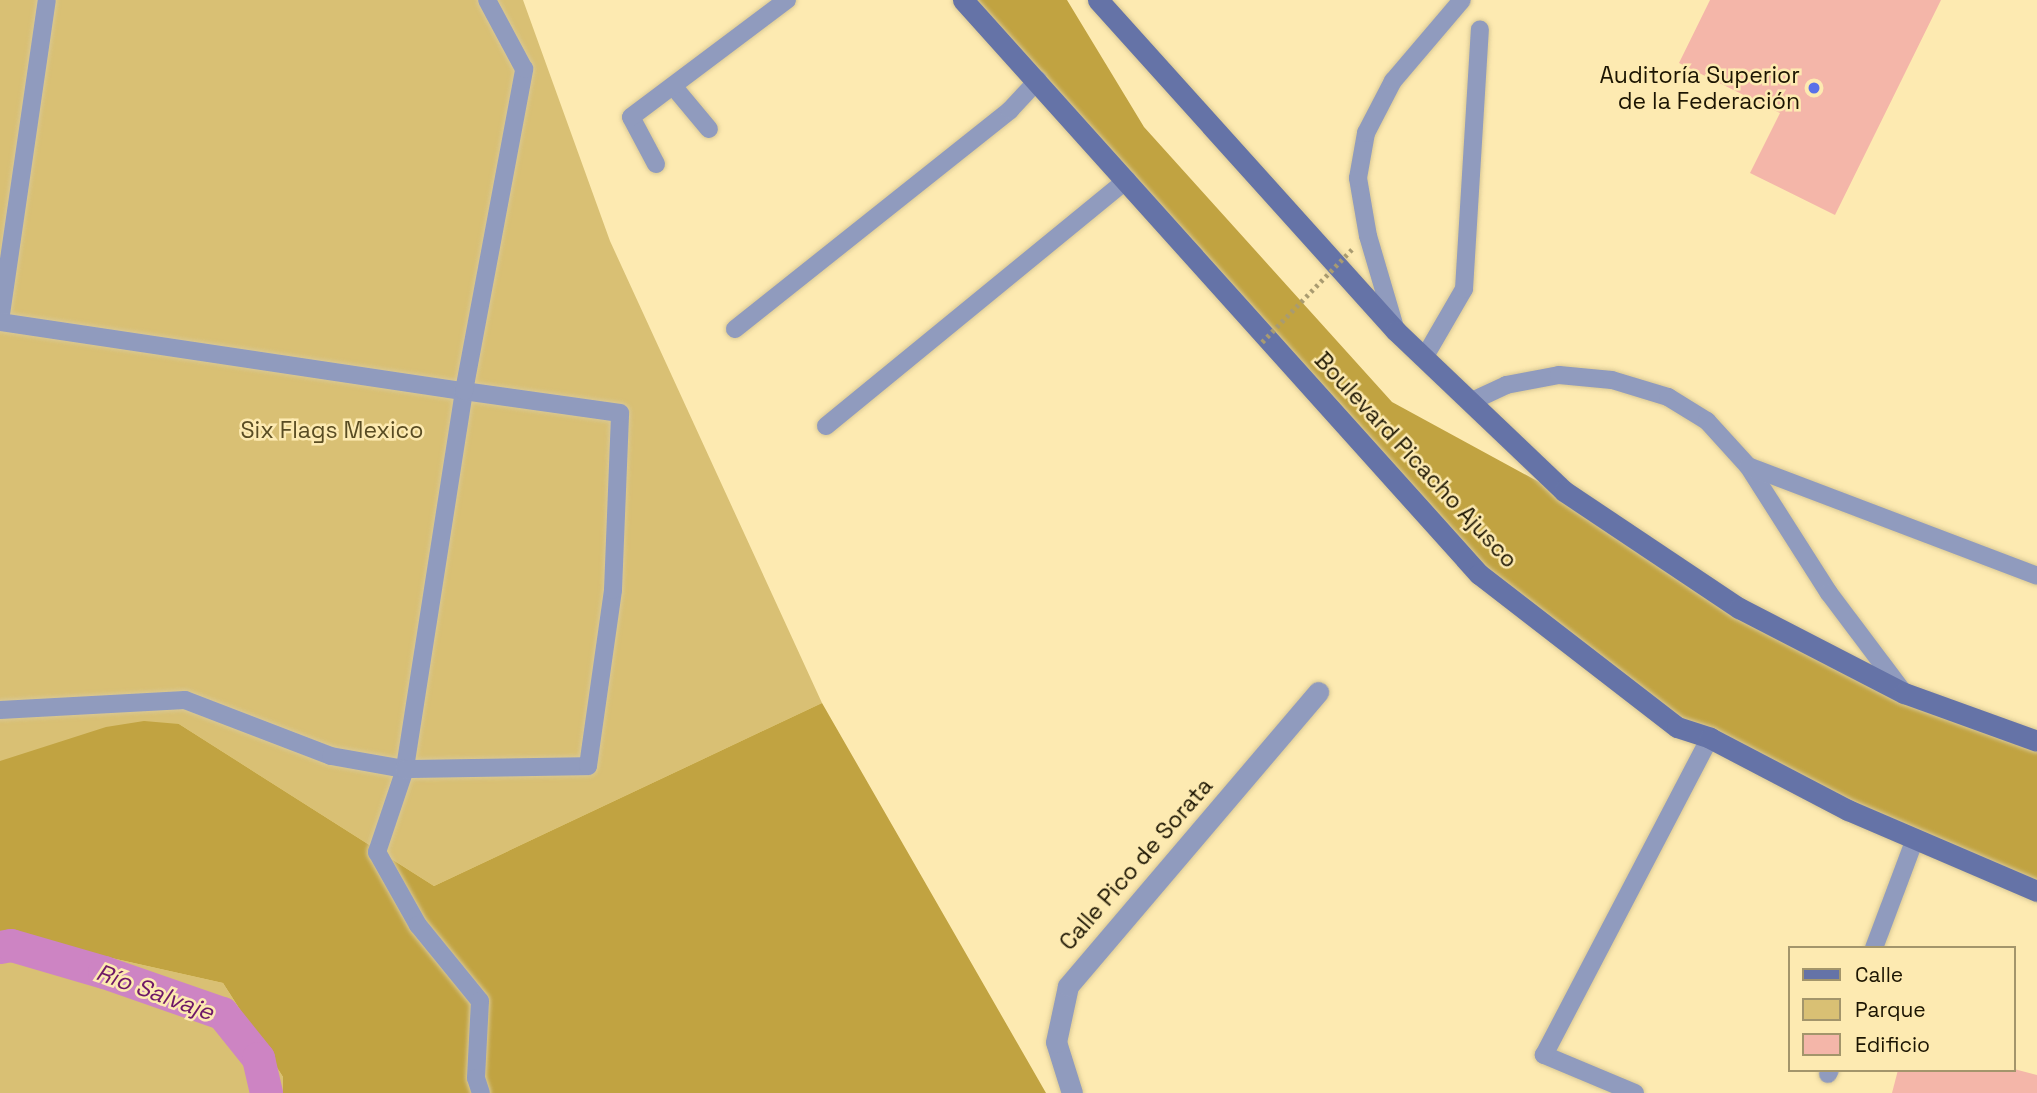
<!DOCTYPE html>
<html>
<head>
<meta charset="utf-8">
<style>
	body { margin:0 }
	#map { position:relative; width:2037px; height:1093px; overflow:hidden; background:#fdeab1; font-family:"Space Grotesk",sans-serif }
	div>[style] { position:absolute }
	.green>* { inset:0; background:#d9c074 }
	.forest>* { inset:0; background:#c1a341 }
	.canal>* { height:33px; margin:-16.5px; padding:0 16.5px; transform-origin:16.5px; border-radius:16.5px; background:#cd84c3 }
	.building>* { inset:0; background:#f4b6a9 }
	.roads { filter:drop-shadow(0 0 2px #d9c895) drop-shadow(0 0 2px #d9c895) }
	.lane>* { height:18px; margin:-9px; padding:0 9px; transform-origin:9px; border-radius:9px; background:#909bbe }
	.street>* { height:21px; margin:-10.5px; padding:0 10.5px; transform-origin:10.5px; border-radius:10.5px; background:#909bbe }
	.secondary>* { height:21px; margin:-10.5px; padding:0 10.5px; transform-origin:10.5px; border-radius:10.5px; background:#6573a7 }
	.path-bridge>* { height:4.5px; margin-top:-2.25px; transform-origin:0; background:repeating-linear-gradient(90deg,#a99b70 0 3.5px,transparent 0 7px) }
	.dots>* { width:19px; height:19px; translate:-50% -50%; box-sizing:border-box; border:4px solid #fdeab1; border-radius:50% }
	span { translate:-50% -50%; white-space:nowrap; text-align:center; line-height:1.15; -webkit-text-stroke:5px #fdeab1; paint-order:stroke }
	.poi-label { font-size:23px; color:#1c1502 }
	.right { translate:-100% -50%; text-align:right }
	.park-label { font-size:23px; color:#594c23 }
	.street-label { font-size:23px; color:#1c1502 }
	.water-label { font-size:24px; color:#6e1867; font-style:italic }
	.legend { position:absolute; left:1788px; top:946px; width:228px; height:126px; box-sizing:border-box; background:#fdeab1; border:2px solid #a3956b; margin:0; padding:9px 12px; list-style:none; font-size:21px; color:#1c1502 }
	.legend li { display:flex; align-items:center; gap:14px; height:35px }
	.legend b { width:35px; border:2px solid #a3956b }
</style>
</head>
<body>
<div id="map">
	<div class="green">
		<i style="clip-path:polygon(0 0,523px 0,610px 241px,822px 703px,434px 886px,179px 724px,0 763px)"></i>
		<i style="clip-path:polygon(0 933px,223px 983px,283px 1077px,283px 1093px,0 1093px)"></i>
	</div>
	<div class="forest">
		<i style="clip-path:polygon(971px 0,1067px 0,1144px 127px,1392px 402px,1561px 494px,1739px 610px,2037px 743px,2037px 883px,1849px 807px,1680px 723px,1483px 572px)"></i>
		<i style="clip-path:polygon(822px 703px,1046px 1093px,283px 1093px,283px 1077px,223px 983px,0 933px,0 761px,106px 727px,144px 721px,179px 724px,434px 886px)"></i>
	</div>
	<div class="canal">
		<i style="left:0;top:947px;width:11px;rotate:-10deg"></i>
		<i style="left:11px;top:945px;width:97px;rotate:16.2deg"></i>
		<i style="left:104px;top:972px;width:125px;rotate:19.2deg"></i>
		<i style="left:222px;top:1013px;width:58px;rotate:51.3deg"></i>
		<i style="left:258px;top:1058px;width:36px;rotate:77deg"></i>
	</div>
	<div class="building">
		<i style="clip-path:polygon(1710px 0,1941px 0,1835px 215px,1750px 173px,1780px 113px,1679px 63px)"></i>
		<i style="clip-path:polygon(2014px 1069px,2037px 1075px,2037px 1093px,1892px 1093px,1898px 1070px)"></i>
	</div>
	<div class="roads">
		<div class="lane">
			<i style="left:673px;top:86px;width:56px;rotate:50.1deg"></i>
			<i style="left:656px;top:164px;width:53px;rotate:-118deg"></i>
			<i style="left:631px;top:117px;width:195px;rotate:-36.9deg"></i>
			<i style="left:0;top:321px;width:324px;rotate:-81.7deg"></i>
			<i style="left:0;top:322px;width:469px;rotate:8.5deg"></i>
			<i style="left:464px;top:391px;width:383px;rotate:98.9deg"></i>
			<i style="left:405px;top:769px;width:88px;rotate:108.6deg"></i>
			<i style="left:377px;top:852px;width:84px;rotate:60.7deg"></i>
			<i style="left:418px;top:925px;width:98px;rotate:50.8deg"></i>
			<i style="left:480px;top:1001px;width:77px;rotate:93deg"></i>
			<i style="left:476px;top:1078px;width:16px;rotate:72deg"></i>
			<i style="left:735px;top:329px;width:352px;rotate:-38.5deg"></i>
			<i style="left:1010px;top:110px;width:41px;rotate:-47deg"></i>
			<i style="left:1396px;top:331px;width:99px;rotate:-106.4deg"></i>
			<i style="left:1368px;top:236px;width:59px;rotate:-99.8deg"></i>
			<i style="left:1358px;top:178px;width:46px;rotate:-79.9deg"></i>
			<i style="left:1366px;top:133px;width:59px;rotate:-62.6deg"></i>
			<i style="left:1393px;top:81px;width:106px;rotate:-49.6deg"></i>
			<i style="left:1424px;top:358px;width:80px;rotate:-59.9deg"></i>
			<i style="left:1464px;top:289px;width:260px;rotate:-86.5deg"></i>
			<i style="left:1470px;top:402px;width:40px;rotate:-25deg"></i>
			<i style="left:1506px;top:385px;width:54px;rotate:-10.7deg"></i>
			<i style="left:1559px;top:375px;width:53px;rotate:5.4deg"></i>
			<i style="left:1612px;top:380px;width:59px;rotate:16.9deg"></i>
			<i style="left:1668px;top:397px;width:46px;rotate:31.6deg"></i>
			<i style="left:1707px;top:421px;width:61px;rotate:47.7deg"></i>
			<i style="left:1748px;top:466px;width:151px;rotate:57.5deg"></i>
			<i style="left:1829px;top:593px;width:125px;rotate:53.1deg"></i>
			<i style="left:826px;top:426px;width:389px;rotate:-39.3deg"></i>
			<i style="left:1748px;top:466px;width:309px;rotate:20.8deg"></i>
			<i style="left:0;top:710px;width:185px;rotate:-3.1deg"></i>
			<i style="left:185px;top:700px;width:156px;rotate:21deg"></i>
			<i style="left:331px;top:756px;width:75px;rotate:10deg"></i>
			<i style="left:405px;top:769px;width:183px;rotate:-0.9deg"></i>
			<i style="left:588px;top:766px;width:178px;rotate:-81.9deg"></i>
			<i style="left:613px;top:590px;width:177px;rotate:-87.7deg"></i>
			<i style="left:620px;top:413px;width:158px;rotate:-172deg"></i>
			<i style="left:464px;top:391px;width:328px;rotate:-79.4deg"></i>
			<i style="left:524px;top:69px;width:78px;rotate:-118.2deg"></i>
			<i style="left:1874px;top:948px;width:116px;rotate:-69.4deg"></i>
			<i style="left:1828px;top:1074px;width:4px;rotate:-63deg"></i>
			<i style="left:1635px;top:1093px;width:99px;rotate:-157.3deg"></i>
			<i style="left:1544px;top:1055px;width:358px;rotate:-62.4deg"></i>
		</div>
		<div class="street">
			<i style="left:1072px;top:1093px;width:53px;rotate:-107.4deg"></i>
			<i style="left:1056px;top:1042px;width:57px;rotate:-77.9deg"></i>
			<i style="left:1068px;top:986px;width:386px;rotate:-49.6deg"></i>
		</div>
		<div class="secondary">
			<i style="left:963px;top:0;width:772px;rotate:48.05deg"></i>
			<i style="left:1479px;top:574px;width:250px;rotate:37.7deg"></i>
			<i style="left:1677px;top:727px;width:35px;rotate:18deg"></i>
			<i style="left:1710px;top:738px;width:156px;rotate:27.6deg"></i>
			<i style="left:1848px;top:810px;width:206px;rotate:23.2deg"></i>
			<i style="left:1098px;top:0;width:445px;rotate:48deg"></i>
			<i style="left:1396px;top:331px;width:232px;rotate:43.6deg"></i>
			<i style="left:1564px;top:491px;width:211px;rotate:33.8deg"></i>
			<i style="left:1739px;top:608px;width:186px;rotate:27.3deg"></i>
			<i style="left:1904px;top:693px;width:141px;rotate:19.8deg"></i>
		</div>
	</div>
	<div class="path-bridge">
		<i style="left:1262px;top:342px;width:132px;rotate:-45.9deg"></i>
	</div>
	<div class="dots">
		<i style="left:1814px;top:88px;background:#5a71e8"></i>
	</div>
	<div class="poi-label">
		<span class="right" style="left:1800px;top:88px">Auditoría Superior<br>de la Federación</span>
	</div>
	<div class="park-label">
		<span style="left:332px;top:430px">Six Flags Mexico</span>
	</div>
	<div class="street-label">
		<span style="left:1416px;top:460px;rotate:47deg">Boulevard Picacho Ajusco</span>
		<span style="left:1136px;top:864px;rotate:-49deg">Calle Pico de Sorata</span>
	</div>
	<div class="water-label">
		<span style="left:155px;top:992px;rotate:20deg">Río Salvaje</span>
	</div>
	<ul class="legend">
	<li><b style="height:9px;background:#6573a7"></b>Calle</li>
	<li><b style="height:19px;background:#d9c074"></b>Parque</li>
	<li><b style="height:19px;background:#f4b6a9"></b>Edificio</li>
	</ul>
</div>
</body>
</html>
